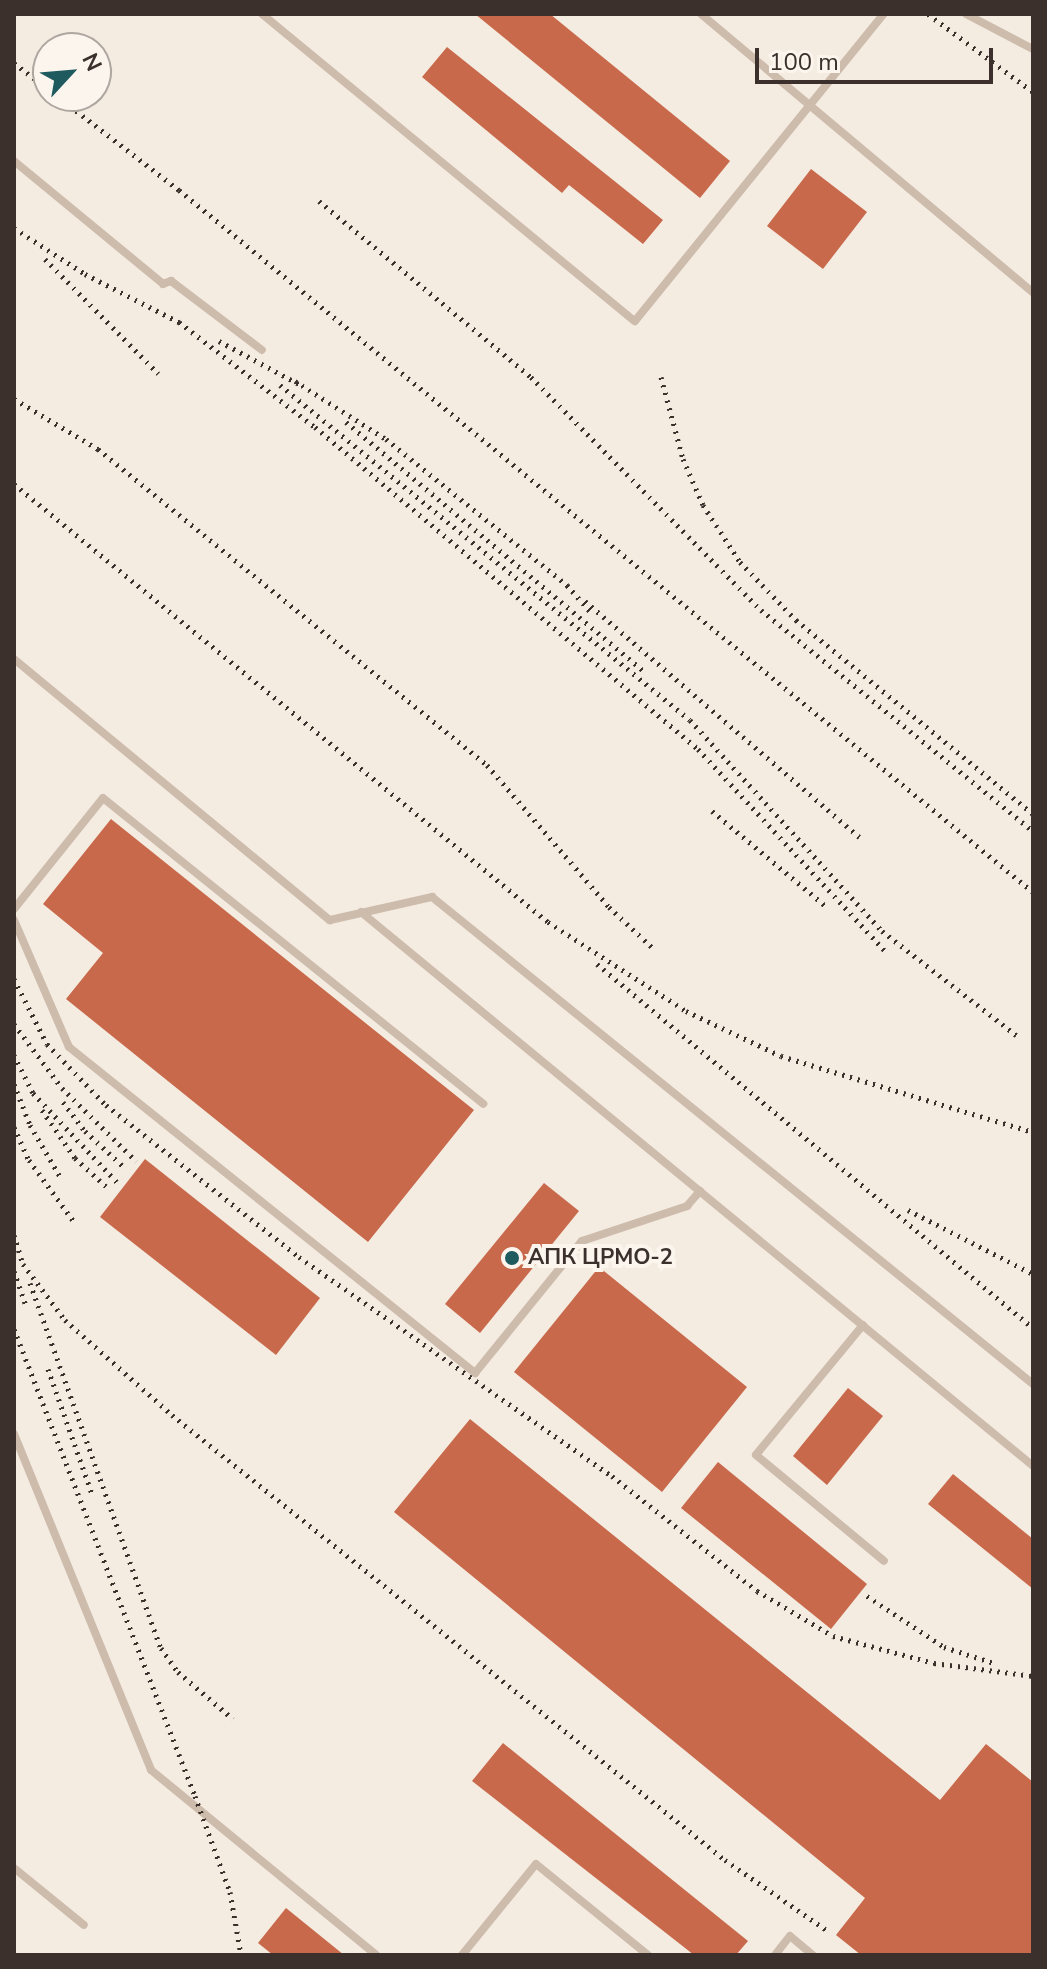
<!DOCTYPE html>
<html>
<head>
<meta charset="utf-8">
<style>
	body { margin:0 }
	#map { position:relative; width:1047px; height:1969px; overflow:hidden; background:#f4ebe1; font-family:"Nunito Sans",sans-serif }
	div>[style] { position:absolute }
	.building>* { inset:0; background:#c8694b }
	.lane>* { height:8px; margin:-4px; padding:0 4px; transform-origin:4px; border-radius:4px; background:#cdbbac }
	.rail>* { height:5px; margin-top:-2.5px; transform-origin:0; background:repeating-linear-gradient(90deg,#3b302b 0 2px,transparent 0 8px) }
	.dots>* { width:22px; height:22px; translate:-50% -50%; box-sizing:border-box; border:4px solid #fbf5ee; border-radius:50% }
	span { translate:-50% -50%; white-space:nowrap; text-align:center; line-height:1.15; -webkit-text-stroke:8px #fbf5ee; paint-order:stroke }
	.poi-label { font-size:22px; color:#3b302b; font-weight:700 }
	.left { translate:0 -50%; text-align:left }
	.frame { position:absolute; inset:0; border:16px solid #3b302b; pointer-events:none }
	.north { position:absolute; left:32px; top:32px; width:80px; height:80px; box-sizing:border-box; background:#fbf5ee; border:2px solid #aea6a0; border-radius:50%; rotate:64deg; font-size:22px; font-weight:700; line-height:32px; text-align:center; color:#3b302b }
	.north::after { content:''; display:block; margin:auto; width:28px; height:36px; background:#1f5a5e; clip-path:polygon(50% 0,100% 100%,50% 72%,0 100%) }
	.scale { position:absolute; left:755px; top:48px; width:238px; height:36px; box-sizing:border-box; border:4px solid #3b302b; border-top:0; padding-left:10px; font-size:24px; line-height:28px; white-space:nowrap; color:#3b302b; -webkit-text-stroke:6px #fbf5ee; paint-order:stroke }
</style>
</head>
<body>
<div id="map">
	<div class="building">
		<i style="clip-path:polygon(475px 14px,550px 14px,730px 161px,700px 198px)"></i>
		<i style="clip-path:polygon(447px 47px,663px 220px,643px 244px,569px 185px,562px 193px,422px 77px)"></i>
		<i style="clip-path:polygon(811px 169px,867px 212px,823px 269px,767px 226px)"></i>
		<i style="clip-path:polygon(111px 819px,474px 1110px,368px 1242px,66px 999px,103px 953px,43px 904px)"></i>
		<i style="clip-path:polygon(145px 1159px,320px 1298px,276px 1355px,100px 1217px)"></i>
		<i style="clip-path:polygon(544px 1183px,579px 1211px,480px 1333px,445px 1304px)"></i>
		<i style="clip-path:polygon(599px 1267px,747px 1387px,662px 1492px,514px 1372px)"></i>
		<i style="clip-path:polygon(848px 1388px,883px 1416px,827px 1485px,793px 1456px)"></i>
		<i style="clip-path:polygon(470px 1419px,940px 1800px,986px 1744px,1033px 1782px,1033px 1955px,861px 1955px,836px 1935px,865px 1898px,394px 1512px)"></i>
		<i style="clip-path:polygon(718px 1462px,867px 1584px,831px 1629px,681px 1508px)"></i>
		<i style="clip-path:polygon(953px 1474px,1033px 1539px,1033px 1589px,928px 1504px)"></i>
		<i style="clip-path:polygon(503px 1743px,748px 1941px,736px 1955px,694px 1955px,472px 1781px)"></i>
		<i style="clip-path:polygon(286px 1908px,344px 1955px,273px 1955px,258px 1943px)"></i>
	</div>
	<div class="lane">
		<i style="left:262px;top:14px;width:483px;rotate:39.5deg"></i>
		<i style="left:635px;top:321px;width:395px;rotate:-51deg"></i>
		<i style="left:701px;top:14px;width:434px;rotate:40deg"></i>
		<i style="left:966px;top:14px;width:76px;rotate:27.6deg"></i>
		<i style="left:14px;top:161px;width:193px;rotate:39.5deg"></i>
		<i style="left:163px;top:284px;width:9px;rotate:-21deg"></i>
		<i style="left:171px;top:281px;width:114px;rotate:37.2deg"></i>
		<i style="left:14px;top:659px;width:410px;rotate:39.6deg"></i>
		<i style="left:330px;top:920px;width:105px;rotate:-12.7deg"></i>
		<i style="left:432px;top:897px;width:774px;rotate:39.02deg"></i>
		<i style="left:14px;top:909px;width:142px;rotate:-51.3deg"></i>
		<i style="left:103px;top:798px;width:488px;rotate:38.8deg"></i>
		<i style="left:361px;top:912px;width:871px;rotate:39.5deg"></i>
		<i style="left:14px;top:920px;width:138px;rotate:66.6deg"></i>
		<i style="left:69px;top:1047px;width:521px;rotate:38.76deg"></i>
		<i style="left:475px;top:1373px;width:170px;rotate:-51deg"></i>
		<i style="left:582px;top:1241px;width:111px;rotate:-18.4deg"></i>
		<i style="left:687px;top:1206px;width:20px;rotate:-49deg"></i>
		<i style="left:863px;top:1325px;width:168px;rotate:129.5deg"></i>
		<i style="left:756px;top:1455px;width:166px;rotate:39.6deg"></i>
		<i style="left:14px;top:1434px;width:363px;rotate:67.8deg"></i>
		<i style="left:151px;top:1770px;width:291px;rotate:39.4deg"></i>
		<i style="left:14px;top:1868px;width:90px;rotate:39.2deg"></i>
		<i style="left:462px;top:1955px;width:117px;rotate:-50.9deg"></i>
		<i style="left:536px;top:1864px;width:144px;rotate:39.1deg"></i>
		<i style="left:775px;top:1955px;width:24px;rotate:-52deg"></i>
		<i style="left:790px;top:1936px;width:30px;rotate:40deg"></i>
	</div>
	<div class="rail">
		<i style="left:928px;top:14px;width:131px;rotate:36.6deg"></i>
		<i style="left:14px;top:63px;width:43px;rotate:37.4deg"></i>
		<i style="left:57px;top:96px;width:154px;rotate:37.6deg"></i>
		<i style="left:179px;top:190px;width:1105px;rotate:39.42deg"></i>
		<i style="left:319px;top:201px;width:276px;rotate:39.7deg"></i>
		<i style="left:531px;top:377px;width:327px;rotate:45.4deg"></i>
		<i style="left:761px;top:610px;width:350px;rotate:39.1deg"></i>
		<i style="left:14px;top:228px;width:85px;rotate:32.9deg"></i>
		<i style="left:85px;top:274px;width:106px;rotate:27.1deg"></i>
		<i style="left:179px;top:322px;width:172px;rotate:37.7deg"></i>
		<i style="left:315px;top:427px;width:500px;rotate:40.05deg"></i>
		<i style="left:698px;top:749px;width:274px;rotate:47.2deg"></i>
		<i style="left:45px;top:259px;width:161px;rotate:45.3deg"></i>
		<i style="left:219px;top:341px;width:91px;rotate:28.3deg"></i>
		<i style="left:661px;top:377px;width:85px;rotate:75deg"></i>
		<i style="left:683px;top:459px;width:50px;rotate:66.5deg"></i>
		<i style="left:703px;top:505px;width:68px;rotate:57deg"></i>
		<i style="left:740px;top:562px;width:81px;rotate:46deg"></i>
		<i style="left:796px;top:620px;width:306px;rotate:39.3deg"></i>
		<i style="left:295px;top:381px;width:108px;rotate:32.5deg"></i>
		<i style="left:386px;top:439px;width:233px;rotate:38.9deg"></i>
		<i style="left:567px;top:585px;width:35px;rotate:49deg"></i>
		<i style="left:280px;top:385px;width:529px;rotate:39.25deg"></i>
		<i style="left:690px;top:720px;width:285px;rotate:47.7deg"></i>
		<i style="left:882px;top:931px;width:170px;rotate:37.8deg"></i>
		<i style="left:14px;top:399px;width:98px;rotate:30.8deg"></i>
		<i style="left:98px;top:449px;width:501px;rotate:39.09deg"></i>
		<i style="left:487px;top:765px;width:187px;rotate:49.3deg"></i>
		<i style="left:609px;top:907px;width:63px;rotate:43.1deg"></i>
		<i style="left:346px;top:422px;width:391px;rotate:39.9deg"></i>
		<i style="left:14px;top:484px;width:691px;rotate:39.36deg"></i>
		<i style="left:548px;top:922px;width:164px;rotate:32.8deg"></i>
		<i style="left:686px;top:1011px;width:105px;rotate:25.3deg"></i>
		<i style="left:781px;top:1056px;width:263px;rotate:16.8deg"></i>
		<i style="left:585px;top:601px;width:362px;rotate:40.7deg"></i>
		<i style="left:712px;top:811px;width:150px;rotate:39.9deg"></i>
		<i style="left:597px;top:964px;width:568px;rotate:39.86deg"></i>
		<i style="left:14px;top:979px;width:73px;rotate:63.1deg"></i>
		<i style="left:47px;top:1044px;width:85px;rotate:46deg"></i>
		<i style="left:106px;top:1105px;width:246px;rotate:38.2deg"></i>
		<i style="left:299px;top:1257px;width:382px;rotate:35deg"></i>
		<i style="left:612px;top:1476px;width:185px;rotate:38.4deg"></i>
		<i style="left:757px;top:1591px;width:88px;rotate:30.6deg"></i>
		<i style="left:833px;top:1636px;width:105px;rotate:15deg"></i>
		<i style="left:934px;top:1663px;width:100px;rotate:7.5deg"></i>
		<i style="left:14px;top:1024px;width:80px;rotate:53.1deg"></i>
		<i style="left:62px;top:1088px;width:104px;rotate:44.6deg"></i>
		<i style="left:14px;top:1055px;width:42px;rotate:63.4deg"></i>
		<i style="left:33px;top:1093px;width:122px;rotate:46.7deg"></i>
		<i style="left:14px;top:1084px;width:44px;rotate:68.7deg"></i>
		<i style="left:30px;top:1125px;width:61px;rotate:59.7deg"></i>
		<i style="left:63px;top:1102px;width:36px;rotate:53deg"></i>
		<i style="left:85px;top:1131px;width:54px;rotate:42.8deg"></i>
		<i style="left:42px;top:1110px;width:58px;rotate:55.5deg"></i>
		<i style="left:75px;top:1158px;width:46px;rotate:42.4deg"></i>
		<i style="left:14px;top:1127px;width:36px;rotate:66deg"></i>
		<i style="left:29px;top:1160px;width:78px;rotate:53.9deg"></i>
		<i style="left:908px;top:1210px;width:140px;rotate:27.1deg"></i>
		<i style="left:14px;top:1235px;width:30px;rotate:73deg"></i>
		<i style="left:23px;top:1264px;width:70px;rotate:53.1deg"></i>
		<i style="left:65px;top:1320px;width:143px;rotate:41.6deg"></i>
		<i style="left:172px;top:1415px;width:710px;rotate:38.82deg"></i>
		<i style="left:725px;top:1860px;width:125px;rotate:34.6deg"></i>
		<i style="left:14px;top:1271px;width:36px;rotate:71deg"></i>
		<i style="left:30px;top:1283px;width:388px;rotate:70.3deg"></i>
		<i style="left:161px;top:1648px;width:29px;rotate:55deg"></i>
		<i style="left:178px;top:1672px;width:72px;rotate:40.5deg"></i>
		<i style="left:14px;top:1329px;width:501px;rotate:68.81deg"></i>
		<i style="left:195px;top:1796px;width:102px;rotate:70deg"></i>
		<i style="left:230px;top:1892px;width:64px;rotate:80.1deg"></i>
		<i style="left:48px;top:1369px;width:133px;rotate:70.6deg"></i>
		<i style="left:867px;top:1596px;width:92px;rotate:33.5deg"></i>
		<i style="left:944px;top:1647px;width:52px;rotate:17.7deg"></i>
	</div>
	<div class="dots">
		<i style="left:512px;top:1258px;background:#1f5a5e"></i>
	</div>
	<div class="poi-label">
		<span class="left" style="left:528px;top:1258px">АПК ЦРМО-2</span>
	</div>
	<div class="frame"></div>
	<div class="north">N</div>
	<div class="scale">100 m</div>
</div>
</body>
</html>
